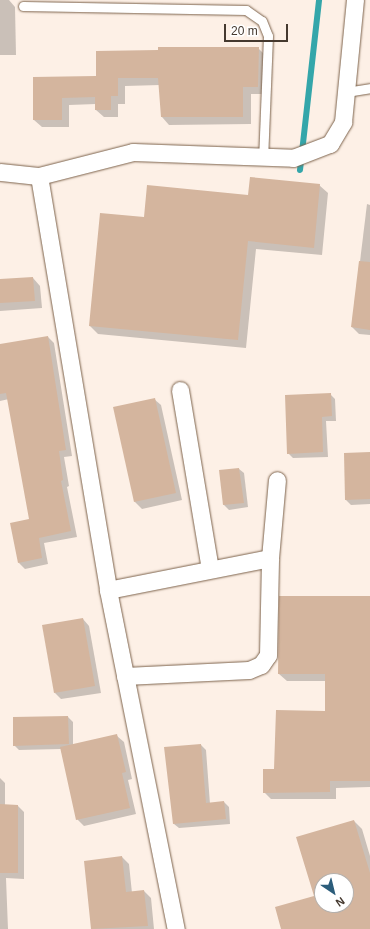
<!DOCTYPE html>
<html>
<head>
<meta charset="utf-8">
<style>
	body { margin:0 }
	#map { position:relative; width:370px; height:929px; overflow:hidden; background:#fdf0e6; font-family:Helvetica,sans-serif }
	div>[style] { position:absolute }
	.shadow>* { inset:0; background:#0003 }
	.stream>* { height:6px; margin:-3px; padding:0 3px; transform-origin:3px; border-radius:3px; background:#34a6aa }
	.building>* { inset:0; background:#d4b59e }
	.roads { filter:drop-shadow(0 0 1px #7d634c) drop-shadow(0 0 1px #7d634c) }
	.service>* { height:9px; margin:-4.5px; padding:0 4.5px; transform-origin:4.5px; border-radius:4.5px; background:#fff }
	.minor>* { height:17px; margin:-8.5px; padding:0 8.5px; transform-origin:8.5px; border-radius:8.5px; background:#fff }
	span { translate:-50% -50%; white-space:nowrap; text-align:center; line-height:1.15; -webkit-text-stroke:3.5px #fff; paint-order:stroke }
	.north { position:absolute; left:314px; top:873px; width:40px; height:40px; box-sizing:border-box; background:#fff; border:1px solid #b5b0ac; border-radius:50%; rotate:145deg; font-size:11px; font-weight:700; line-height:16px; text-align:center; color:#45392f }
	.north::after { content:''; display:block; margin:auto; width:14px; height:18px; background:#2c5d7b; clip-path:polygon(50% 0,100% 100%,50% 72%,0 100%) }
	.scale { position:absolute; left:224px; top:24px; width:64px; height:18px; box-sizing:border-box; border:2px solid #45392f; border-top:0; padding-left:5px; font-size:12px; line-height:14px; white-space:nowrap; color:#45392f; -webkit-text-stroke:3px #fff; paint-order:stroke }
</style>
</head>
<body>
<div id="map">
	<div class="shadow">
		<i style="clip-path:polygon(0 0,9px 0,15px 7px,16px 55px,0 55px)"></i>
		<i style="clip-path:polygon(258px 48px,266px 56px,266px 94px,251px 94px,251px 124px,169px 125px,162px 117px,160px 85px,125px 86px,125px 104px,118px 104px,118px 117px,104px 117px,96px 110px,96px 104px,69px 105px,69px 127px,42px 127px,34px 120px,34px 78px,97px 77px)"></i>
		<i style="clip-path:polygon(319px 185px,328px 193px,322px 255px,256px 249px,246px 348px,98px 334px,90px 326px,145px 218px,249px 196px)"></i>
		<i style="clip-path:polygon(367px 204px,370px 205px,370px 335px,359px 334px,352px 327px)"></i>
		<i style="clip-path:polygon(33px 278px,40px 286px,42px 308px,0 311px,0 280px)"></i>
		<i style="clip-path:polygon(48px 337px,54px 343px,72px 456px,64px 457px,69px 486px,67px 487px,77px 537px,44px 543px,48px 564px,25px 569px,19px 563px,30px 520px,9px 399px,0 401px,0 360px)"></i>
		<i style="clip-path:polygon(330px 394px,335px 399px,336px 421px,326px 421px,328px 457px,293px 458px,288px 453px)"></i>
		<i style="clip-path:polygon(154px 399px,161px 405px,182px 500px,142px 509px,135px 502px)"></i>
		<i style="clip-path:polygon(370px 453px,370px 504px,351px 505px,346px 500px,345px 454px)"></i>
		<i style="clip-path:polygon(239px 469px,244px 473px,248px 507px,229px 510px,224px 505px,220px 471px)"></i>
		<i style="clip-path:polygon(370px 597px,370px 787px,336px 788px,336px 799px,271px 799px,264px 792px,275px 770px,326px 712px,326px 681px,287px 681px,279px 674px)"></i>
		<i style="clip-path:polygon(83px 619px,89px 626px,101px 693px,61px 699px,55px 693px)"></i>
		<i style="clip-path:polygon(68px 717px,73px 722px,73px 746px,117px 736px,124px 742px,132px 779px,128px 780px,136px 814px,84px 826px,77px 819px,61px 749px,19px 750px,14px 745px)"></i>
		<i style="clip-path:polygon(201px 745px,206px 750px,210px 804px,224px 802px,229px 807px,230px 824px,179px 828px,174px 824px)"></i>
		<i style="clip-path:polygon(0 778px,5px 783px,5px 805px,18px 806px,24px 812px,24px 879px,6px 878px,8px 929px,0 929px)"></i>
		<i style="clip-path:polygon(evenodd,354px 821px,362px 829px,370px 856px,370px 929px,282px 929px,315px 896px,297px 838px,354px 821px,322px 881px,346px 881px,346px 905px,322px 905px,322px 881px)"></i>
		<i style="clip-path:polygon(122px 857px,129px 864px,132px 893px,144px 891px,151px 898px,154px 929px,92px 929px,85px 862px)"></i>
	</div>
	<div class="stream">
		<i style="left:300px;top:170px;width:171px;rotate:-83.6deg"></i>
	</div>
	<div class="building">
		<i style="clip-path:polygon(158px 47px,259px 47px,258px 87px,243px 87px,243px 117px,161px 117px,158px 78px,118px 78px,118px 96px,111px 96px,111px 110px,95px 110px,95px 97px,62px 98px,62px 120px,33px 120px,33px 77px,96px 76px,96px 51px,158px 50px)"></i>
		<i style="clip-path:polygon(250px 177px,320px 184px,314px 248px,248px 241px,238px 340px,89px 326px,100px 213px,144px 217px,147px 185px,248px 195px)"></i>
		<i style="clip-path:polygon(359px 261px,370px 262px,370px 330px,351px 327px)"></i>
		<i style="clip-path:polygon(33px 277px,35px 301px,0 303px,0 279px)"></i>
		<i style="clip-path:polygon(48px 336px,66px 450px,59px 451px,63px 480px,61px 481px,71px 531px,39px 538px,42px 558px,18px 563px,10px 523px,29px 519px,6px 393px,0 394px,0 344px)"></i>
		<i style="clip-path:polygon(331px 393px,332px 416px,322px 417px,323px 452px,287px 454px,285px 395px)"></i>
		<i style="clip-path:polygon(155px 398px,176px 493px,134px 502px,113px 407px)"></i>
		<i style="clip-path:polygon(370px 452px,370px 499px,345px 500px,344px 453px)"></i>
		<i style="clip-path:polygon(239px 468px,244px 503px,223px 505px,219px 470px)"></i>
		<i style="clip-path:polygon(279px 596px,370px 596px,370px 781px,330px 781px,330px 792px,263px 793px,263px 769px,274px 769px,276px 710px,325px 711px,325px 674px,278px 674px)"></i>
		<i style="clip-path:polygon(83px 618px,95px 686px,54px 693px,42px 625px)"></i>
		<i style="clip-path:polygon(68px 716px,69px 744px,13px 746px,13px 717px)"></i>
		<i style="clip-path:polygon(117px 734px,126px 772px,122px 773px,130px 808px,76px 820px,60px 747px)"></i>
		<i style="clip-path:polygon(201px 744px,206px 803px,224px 801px,226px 819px,173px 824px,164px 747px)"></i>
		<i style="clip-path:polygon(0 804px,18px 805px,18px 873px,0 873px)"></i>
		<i style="clip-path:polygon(evenodd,354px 820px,370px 873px,370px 929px,281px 929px,275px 907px,314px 896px,296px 837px,354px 820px,322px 881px,346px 881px,346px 905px,322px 905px,322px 881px)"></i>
		<i style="clip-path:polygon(122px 856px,126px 892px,144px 890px,148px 926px,91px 929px,84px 861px)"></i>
	</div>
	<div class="roads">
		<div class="service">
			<i style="left:23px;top:6px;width:223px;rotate:1deg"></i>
			<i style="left:246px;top:10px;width:19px;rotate:35deg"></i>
			<i style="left:262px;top:21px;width:16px;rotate:68deg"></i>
			<i style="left:268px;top:36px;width:122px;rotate:92.3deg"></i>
			<i style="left:346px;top:92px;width:24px;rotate:-9deg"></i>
		</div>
		<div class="minor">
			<i style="left:0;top:172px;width:39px;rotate:6deg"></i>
			<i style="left:39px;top:176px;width:420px;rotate:80.5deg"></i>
			<i style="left:108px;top:590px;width:346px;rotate:78.7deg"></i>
			<i style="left:39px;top:176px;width:97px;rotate:-14.3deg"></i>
			<i style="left:133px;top:152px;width:160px;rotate:2.1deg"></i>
			<i style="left:293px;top:158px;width:40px;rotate:-21deg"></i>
			<i style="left:330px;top:144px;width:26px;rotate:-59deg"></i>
			<i style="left:343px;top:122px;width:123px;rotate:-84.4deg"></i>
			<i style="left:180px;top:390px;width:181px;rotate:80.5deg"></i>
			<i style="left:108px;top:590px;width:165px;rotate:-11.2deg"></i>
			<i style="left:125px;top:676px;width:124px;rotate:-2.8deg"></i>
			<i style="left:249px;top:670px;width:13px;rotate:-23deg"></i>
			<i style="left:261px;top:665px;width:12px;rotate:-55deg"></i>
			<i style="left:268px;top:655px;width:97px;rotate:-88.8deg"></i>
			<i style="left:270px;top:558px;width:78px;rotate:-84.9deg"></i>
		</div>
	</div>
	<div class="north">N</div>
	<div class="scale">20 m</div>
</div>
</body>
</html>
